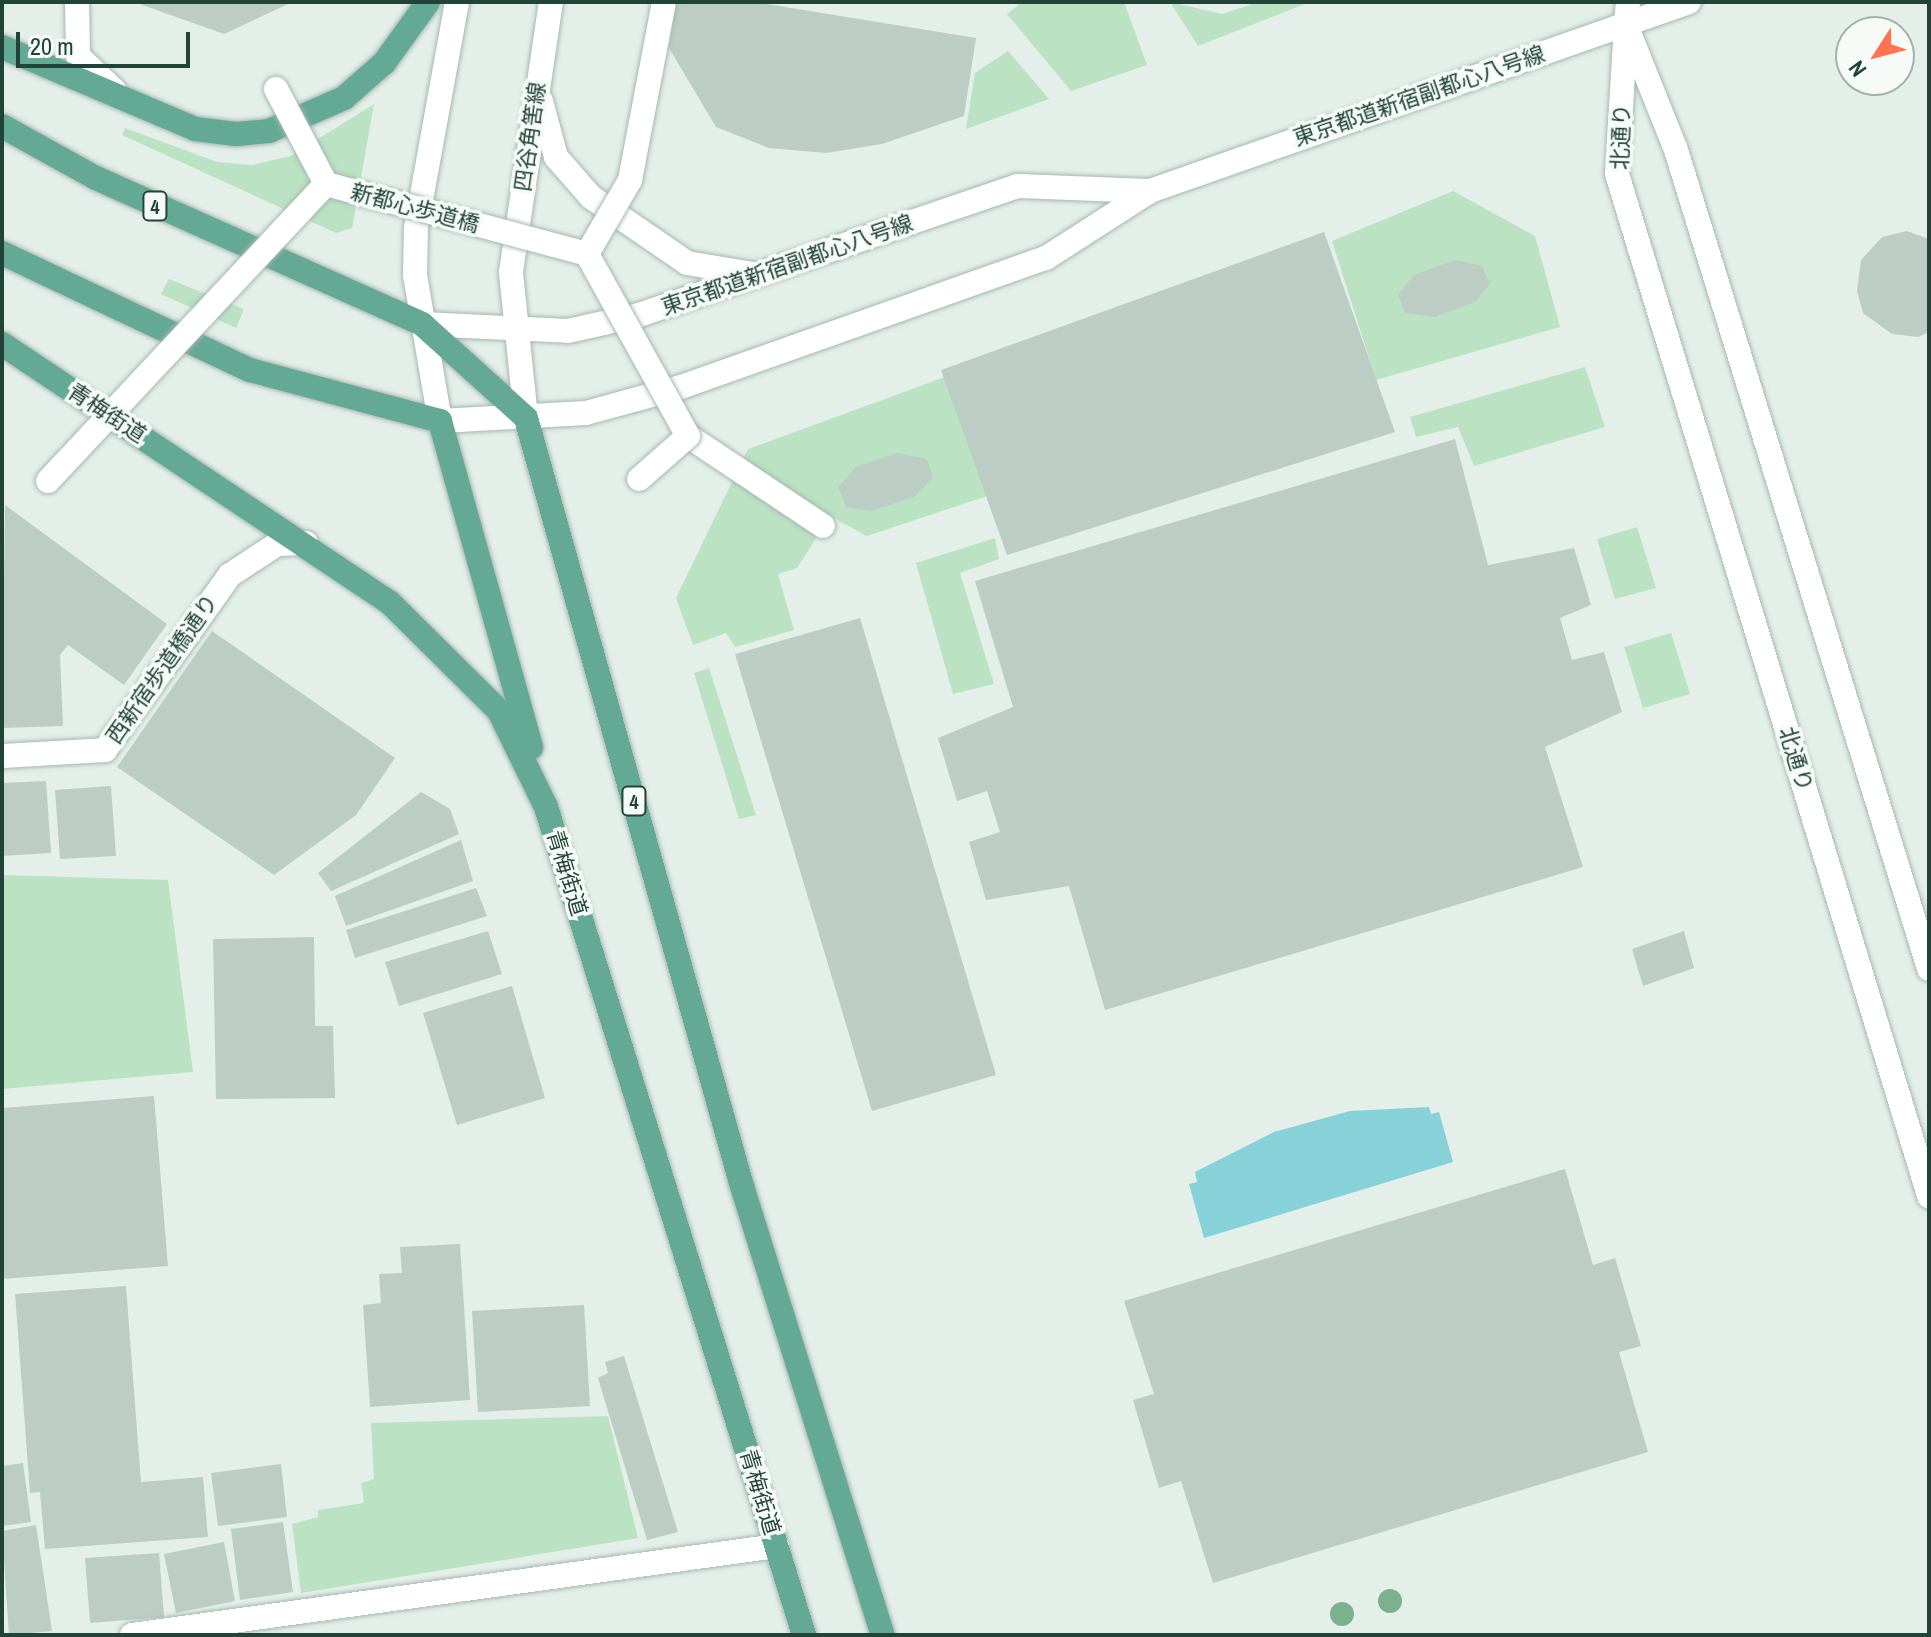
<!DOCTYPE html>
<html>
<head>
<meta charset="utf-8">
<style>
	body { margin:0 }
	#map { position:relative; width:1931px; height:1637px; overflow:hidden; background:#e4efea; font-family:"Archivo Narrow","Noto Sans JP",sans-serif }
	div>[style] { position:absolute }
	.green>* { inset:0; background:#bbe2c3 }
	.water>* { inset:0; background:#87d1d9 }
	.building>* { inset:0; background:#bccdc5 }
	.roads { filter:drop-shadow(0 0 2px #a6b8b1) drop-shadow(0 0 2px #a6b8b1) }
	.pedestrian>* { height:24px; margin:-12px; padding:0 12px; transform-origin:12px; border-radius:12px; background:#fff }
	.minor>* { height:24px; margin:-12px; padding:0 12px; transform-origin:12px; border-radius:12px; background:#fff }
	.secondary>* { height:24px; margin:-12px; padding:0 12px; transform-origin:12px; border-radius:12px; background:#fff }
	.primary>* { height:24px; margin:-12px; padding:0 12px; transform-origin:12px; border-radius:12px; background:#64a994 }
	.bridges { filter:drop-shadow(0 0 2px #a6b8b1) drop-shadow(0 0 2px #a6b8b1) }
	.pedestrian-bridge>* { height:24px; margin:-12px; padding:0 12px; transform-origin:12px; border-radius:12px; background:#fff }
	.trees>* { width:24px; height:24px; margin:-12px; border-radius:50%; background:#7cb18f }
	span { translate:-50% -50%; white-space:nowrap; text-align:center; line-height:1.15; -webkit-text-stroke:7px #f6fbf8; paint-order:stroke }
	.shield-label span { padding:2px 6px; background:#f6fbf8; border:2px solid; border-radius:6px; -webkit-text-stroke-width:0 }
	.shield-label { font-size:20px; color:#214338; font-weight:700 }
	.street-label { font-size:22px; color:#214338 }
	.frame { position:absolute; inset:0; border:4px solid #214338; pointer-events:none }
	.north { position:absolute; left:1835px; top:16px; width:80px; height:80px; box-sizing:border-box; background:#f6fbf8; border:2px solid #a1b1ab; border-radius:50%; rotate:234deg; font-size:22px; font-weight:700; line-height:32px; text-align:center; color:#214338 }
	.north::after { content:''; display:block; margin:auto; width:28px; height:36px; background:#ff7352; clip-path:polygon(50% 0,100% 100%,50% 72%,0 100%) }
	.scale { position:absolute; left:16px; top:32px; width:174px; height:36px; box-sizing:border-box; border:4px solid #214338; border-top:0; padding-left:10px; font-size:24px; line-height:28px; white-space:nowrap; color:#214338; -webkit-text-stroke:6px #f6fbf8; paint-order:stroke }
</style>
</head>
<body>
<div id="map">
	<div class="green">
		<i style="clip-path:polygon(1022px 2px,1124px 2px,1147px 65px,1071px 91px,1007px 14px)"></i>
		<i style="clip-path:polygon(1170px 2px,1222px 14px,1259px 2px,1310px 2px,1198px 46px)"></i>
		<i style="clip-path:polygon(1008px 51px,1049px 99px,966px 129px,975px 73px)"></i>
		<i style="clip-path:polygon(374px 104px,352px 228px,336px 233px,122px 135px,125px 128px,217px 162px,252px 165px,291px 156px)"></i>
		<i style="clip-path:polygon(1453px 191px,1535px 236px,1560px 327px,1376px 380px,1332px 241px)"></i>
		<i style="clip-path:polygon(169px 279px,244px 309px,236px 328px,161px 294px)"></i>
		<i style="clip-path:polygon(1024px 348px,1062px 471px,867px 536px,830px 516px,797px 568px,778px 574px,794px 630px,735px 647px,726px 633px,693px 645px,676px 598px,748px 449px)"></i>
		<i style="clip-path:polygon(1585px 367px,1605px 427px,1474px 466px,1458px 427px,1416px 437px,1410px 417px)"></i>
		<i style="clip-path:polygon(1637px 527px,1656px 588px,1615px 599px,1597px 539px)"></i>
		<i style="clip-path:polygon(995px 538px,999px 559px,960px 573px,994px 684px,953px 694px,916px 563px)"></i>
		<i style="clip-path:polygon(1671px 633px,1690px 694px,1643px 708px,1624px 647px)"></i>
		<i style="clip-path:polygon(709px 668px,756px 815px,739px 819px,694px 673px)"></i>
		<i style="clip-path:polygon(2px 875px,168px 880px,193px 1072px,2px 1089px)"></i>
		<i style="clip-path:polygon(608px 1416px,638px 1538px,301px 1593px,292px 1524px,318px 1517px,318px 1510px,364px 1503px,361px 1483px,374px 1479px,371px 1423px)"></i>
	</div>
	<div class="water">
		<i style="clip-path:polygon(1429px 1107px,1431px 1114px,1439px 1112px,1453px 1162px,1204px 1238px,1189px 1184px,1197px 1182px,1195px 1172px,1274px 1132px,1350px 1111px)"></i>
	</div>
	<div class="building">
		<i style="clip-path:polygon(134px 2px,292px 2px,224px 34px)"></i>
		<i style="clip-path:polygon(676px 2px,754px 2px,976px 38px,964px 116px,882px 144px,826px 153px,769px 148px,716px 127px,669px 48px)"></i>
		<i style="clip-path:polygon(1907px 231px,1929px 239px,1929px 332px,1918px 337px,1892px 334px,1863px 313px,1857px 291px,1861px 260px,1882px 237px)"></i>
		<i style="clip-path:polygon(1324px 232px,1395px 432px,1007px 555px,941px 370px)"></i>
		<i style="clip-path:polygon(1456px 260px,1482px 266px,1490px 284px,1475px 302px,1435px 317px,1405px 313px,1398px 295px,1414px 275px)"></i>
		<i style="clip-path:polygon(1455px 439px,1488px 565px,1574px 548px,1591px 605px,1560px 618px,1572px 660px,1604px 652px,1622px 712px,1545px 747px,1583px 867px,1105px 1010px,1069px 886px,986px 900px,969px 842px,1000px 832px,987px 791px,957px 801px,938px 738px,1013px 707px,975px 581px)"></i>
		<i style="clip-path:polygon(897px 453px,927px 459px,933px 478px,914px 497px,871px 511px,846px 507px,838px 487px,856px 467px)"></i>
		<i style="clip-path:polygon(5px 505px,167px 624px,124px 685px,68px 645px,60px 655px,63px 726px,2px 728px)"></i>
		<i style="clip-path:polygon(860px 618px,996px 1075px,872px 1111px,735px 654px)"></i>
		<i style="clip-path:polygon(212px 631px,395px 758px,356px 815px,274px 875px,117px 767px)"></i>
		<i style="clip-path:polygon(46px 781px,51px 853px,2px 856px,2px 783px)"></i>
		<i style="clip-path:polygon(111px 786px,116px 856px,60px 859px,55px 790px)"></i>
		<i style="clip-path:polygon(421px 792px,450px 809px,459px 834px,331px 891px,318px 873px)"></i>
		<i style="clip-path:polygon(461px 840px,473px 881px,346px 926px,335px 896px)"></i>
		<i style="clip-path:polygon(476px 888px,487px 916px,355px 958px,346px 930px)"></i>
		<i style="clip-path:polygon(488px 931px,502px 974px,399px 1006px,385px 962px)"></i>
		<i style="clip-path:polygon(1684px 931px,1694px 968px,1643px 986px,1632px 949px)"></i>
		<i style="clip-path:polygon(314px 937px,315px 1026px,333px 1026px,335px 1098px,216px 1099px,213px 939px)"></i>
		<i style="clip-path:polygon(512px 986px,545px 1098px,457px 1125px,423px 1013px)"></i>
		<i style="clip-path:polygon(154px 1096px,168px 1266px,2px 1279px,2px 1108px)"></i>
		<i style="clip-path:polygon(1565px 1169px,1593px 1265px,1615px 1258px,1641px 1346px,1619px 1352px,1648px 1452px,1213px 1583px,1181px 1481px,1159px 1488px,1133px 1400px,1154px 1394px,1124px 1301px)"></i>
		<i style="clip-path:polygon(460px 1244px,470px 1400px,370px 1407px,363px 1305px,381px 1303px,379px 1274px,402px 1273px,400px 1247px)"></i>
		<i style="clip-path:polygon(126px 1286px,141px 1482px,203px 1477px,208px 1537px,45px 1549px,40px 1492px,30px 1493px,15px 1294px)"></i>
		<i style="clip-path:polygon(584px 1305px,590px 1406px,478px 1412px,472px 1311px)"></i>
		<i style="clip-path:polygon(624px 1356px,678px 1532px,647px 1540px,598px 1378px,608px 1373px,605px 1362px)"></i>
		<i style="clip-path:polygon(23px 1463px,31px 1522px,3px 1526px,2px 1466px)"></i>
		<i style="clip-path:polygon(281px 1464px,287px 1517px,218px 1526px,211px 1473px)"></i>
		<i style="clip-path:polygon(283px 1522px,293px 1592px,240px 1600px,231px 1529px)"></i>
		<i style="clip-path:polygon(36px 1525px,52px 1631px,9px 1635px,2px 1531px)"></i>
		<i style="clip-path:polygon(224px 1542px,235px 1601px,176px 1613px,164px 1554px)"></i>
		<i style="clip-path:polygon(159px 1553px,164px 1617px,90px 1623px,85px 1558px)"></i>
	</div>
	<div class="roads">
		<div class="pedestrian">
			<i style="left:688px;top:436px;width:162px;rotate:33.7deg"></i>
		</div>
		<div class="minor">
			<i style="left:77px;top:2px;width:54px;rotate:88.9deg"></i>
			<i style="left:78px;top:56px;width:50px;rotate:43.4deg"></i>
			<i style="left:1626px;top:24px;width:22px;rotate:-85deg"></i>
			<i style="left:2px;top:756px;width:103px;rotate:-3.3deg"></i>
			<i style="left:105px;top:750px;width:215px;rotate:-54.5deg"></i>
			<i style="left:230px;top:575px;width:56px;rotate:-33.4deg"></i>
			<i style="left:277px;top:544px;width:29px;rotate:-2deg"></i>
			<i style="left:132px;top:1635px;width:651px;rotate:-7.86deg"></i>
		</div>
		<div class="secondary">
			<i style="left:457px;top:2px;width:230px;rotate:100.3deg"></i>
			<i style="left:416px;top:228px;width:47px;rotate:91.2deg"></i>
			<i style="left:415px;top:275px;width:148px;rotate:80.3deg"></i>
			<i style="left:440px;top:421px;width:146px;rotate:-3.1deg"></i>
			<i style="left:586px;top:413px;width:98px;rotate:-15.3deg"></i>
			<i style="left:681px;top:387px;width:387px;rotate:-19.5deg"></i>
			<i style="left:1046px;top:258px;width:124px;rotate:-32.8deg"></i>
			<i style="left:1150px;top:191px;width:571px;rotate:-19.32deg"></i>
			<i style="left:1626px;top:24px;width:150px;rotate:93.4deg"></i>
			<i style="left:1617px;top:174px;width:1069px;rotate:73.02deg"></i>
			<i style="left:1628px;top:30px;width:129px;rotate:68.2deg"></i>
			<i style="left:1676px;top:150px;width:857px;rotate:72.83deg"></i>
			<i style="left:541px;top:101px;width:58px;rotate:75deg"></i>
			<i style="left:556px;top:157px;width:53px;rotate:48.8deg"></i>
			<i style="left:591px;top:197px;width:116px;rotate:34.5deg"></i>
			<i style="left:687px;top:263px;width:67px;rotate:9.5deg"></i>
			<i style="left:422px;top:324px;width:146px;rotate:2.7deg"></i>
			<i style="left:568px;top:331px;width:73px;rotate:-12.7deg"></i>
			<i style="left:639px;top:315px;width:400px;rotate:-18.8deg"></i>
			<i style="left:1018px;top:186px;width:132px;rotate:2.2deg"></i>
			<i style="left:526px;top:418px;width:147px;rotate:-95.9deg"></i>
			<i style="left:511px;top:272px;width:273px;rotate:-81.6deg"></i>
		</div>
		<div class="primary">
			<i style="left:2px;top:47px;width:210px;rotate:23deg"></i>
			<i style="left:195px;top:129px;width:41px;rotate:7deg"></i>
			<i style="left:236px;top:134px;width:33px;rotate:-5deg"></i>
			<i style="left:269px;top:131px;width:82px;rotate:-23.7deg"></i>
			<i style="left:344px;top:98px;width:53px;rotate:-41.2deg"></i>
			<i style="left:384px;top:63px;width:75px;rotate:-54.2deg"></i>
			<i style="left:2px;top:126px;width:107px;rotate:29deg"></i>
			<i style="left:96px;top:178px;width:357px;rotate:24.1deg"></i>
			<i style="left:422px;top:324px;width:140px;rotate:42.1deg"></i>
			<i style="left:526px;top:418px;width:795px;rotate:74.3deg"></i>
			<i style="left:741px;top:1183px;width:474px;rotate:72.6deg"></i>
			<i style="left:2px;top:253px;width:274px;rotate:25.3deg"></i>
			<i style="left:250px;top:370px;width:197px;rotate:15deg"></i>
			<i style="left:440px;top:421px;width:339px;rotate:74.4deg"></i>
			<i style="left:2px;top:344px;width:465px;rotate:33.7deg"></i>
			<i style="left:389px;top:602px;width:155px;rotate:44.7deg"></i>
			<i style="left:499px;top:711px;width:107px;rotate:63.9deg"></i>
			<i style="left:546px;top:807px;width:867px;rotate:72.69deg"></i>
		</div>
	</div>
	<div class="bridges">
		<div class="pedestrian-bridge">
			<i style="left:276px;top:89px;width:107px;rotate:62.2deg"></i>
			<i style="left:587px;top:254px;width:86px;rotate:-59.8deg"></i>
			<i style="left:630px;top:180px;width:181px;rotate:-79.2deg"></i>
			<i style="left:48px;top:481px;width:407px;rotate:-46.9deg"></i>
			<i style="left:326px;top:184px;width:270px;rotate:15deg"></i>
			<i style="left:587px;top:254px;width:208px;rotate:61deg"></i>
			<i style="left:688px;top:436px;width:65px;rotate:138.7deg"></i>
		</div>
	</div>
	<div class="trees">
		<i style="left:1390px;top:1601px"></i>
		<i style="left:1342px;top:1614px"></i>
	</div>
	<div class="shield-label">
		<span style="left:155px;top:206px">4</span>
		<span style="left:634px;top:801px">4</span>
	</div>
	<div class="street-label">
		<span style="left:1419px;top:96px;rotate:-19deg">東京都道新宿副都心八号線</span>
		<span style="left:530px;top:137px;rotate:-82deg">四谷角筈線</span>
		<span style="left:1621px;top:137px;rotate:-88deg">北通り</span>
		<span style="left:415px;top:208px;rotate:15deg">新都心歩道橋</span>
		<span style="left:787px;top:265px;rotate:-19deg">東京都道新宿副都心八号線</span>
		<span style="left:107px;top:413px;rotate:33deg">青梅街道</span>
		<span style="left:162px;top:669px;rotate:-55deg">西新宿歩道橋通り</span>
		<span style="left:1796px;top:759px;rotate:73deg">北通り</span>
		<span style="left:567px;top:873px;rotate:73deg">青梅街道</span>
		<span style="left:760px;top:1492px;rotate:73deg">青梅街道</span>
	</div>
	<div class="frame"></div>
	<div class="north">N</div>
	<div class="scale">20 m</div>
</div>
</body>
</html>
